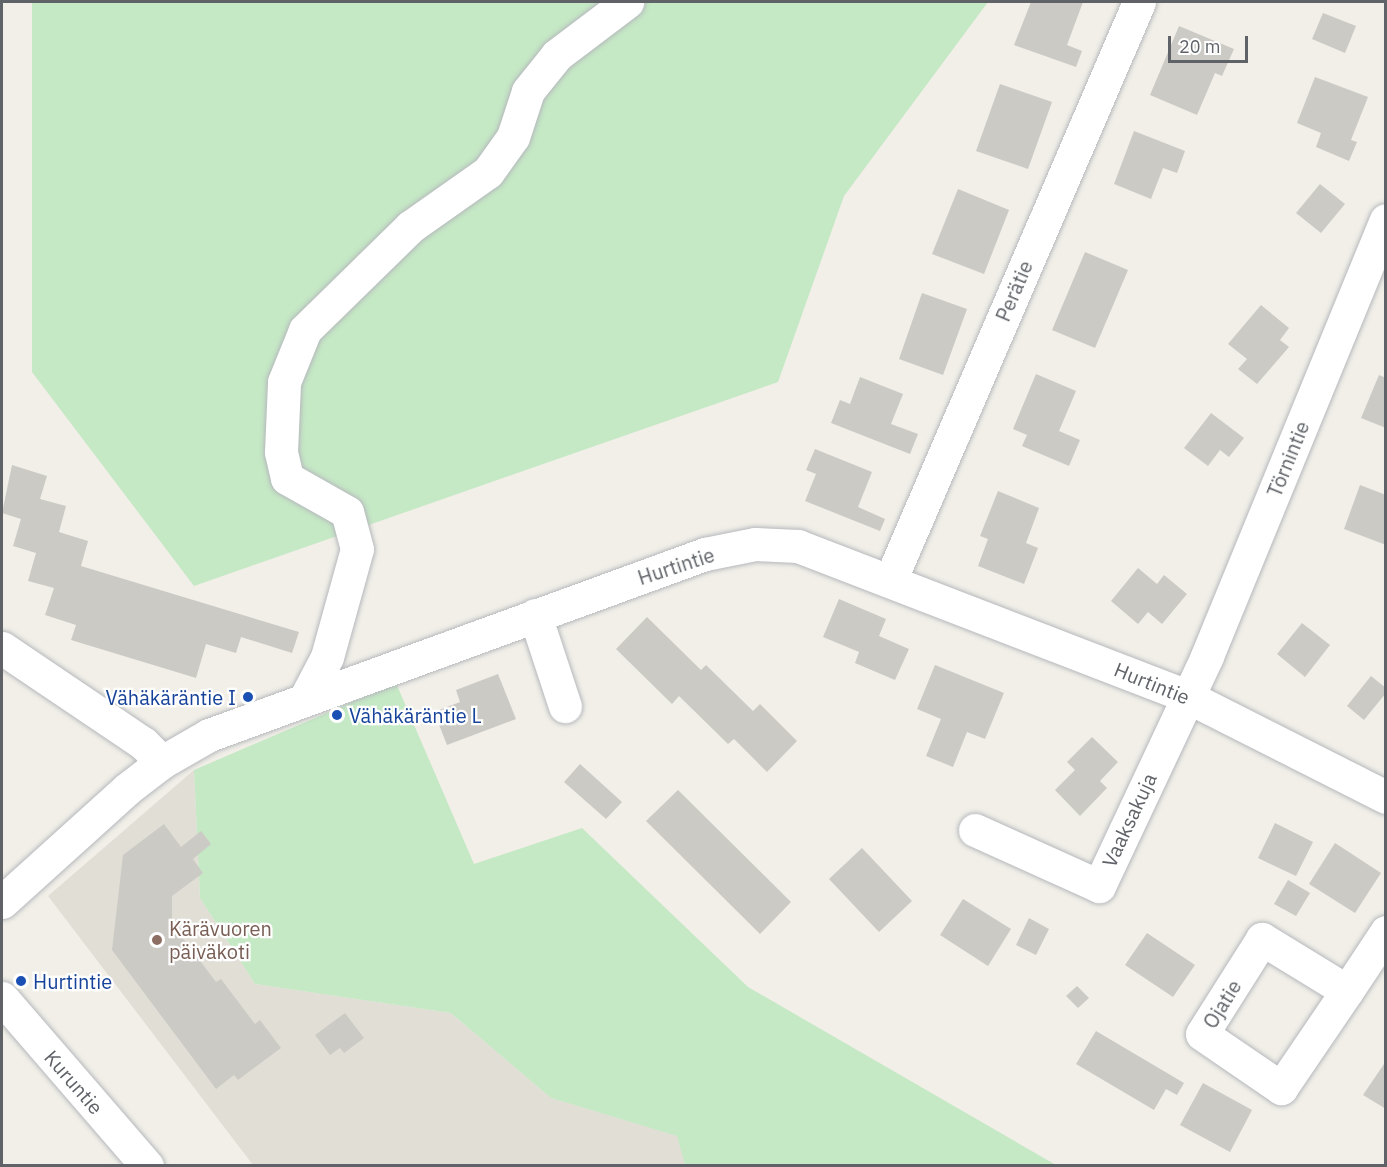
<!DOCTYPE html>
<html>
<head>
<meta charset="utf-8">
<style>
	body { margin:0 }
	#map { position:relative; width:1387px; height:1167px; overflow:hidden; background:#f1efe8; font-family:"IBM Plex Sans",sans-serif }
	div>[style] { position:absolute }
	.education>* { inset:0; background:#e1ded6 }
	.green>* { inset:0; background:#c5e8c5 }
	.building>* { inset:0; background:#cccac5 }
	.roads { filter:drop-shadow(0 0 2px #b5b8bc) drop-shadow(0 0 2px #b5b8bc) }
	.minor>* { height:33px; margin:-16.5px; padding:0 16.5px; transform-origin:16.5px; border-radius:16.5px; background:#fff }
	.dots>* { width:16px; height:16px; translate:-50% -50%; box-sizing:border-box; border:3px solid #fff; border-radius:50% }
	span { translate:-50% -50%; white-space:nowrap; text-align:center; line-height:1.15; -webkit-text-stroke:4.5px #fff; paint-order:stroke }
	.street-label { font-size:20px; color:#5f6368 }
	.transit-label { font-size:20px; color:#164399 }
	.right { translate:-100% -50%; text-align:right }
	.left { translate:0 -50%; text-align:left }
	.education-label { font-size:20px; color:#785e54 }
	.frame { position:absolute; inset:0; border:3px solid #5f6368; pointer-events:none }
	.scale { position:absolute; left:1168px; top:36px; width:80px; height:27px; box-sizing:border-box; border:3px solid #5f6368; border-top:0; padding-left:8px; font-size:18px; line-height:21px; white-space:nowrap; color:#5f6368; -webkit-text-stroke:4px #fff; paint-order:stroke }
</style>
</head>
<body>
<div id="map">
	<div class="education">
		<i style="clip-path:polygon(194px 770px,200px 898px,255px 984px,451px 1013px,551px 1098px,678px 1136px,685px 1165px,253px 1165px,48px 896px)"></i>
	</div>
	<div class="green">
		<i style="clip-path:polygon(32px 2px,988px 2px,844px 196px,778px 382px,194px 586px,32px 372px)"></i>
		<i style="clip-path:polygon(396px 683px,474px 864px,582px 828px,748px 987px,1056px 1165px,685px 1165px,677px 1136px,551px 1098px,451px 1013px,255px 984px,200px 898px,194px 770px)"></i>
	</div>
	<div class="building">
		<i style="clip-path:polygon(1031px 2px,1083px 2px,1067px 45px,1082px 51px,1076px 67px,1014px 45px)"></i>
		<i style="clip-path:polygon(1323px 13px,1356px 26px,1345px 53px,1312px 39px)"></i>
		<i style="clip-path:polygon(1179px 26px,1234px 49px,1222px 76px,1215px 73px,1197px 115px,1150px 95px)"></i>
		<i style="clip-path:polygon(1315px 77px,1368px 97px,1351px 140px,1357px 142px,1349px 161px,1316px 147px,1321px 133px,1297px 123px)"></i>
		<i style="clip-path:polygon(1000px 84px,1052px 102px,1028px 169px,976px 151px)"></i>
		<i style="clip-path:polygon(1134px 131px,1185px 151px,1177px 173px,1163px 168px,1151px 199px,1114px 184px)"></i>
		<i style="clip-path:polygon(1320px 184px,1345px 204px,1321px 233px,1296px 213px)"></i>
		<i style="clip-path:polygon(958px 189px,1009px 210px,984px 274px,932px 254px)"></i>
		<i style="clip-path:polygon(1085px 252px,1128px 270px,1095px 348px,1052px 330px)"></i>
		<i style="clip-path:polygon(922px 293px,967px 309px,943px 375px,899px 359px)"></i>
		<i style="clip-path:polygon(1261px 305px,1289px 328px,1280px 340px,1289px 347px,1257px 384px,1238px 369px,1247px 359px,1228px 344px)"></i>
		<i style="clip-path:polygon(1036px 374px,1076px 391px,1059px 431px,1080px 440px,1069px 466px,1022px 446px,1027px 435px,1013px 429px)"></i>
		<i style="clip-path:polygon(1379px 375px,1386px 378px,1386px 428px,1361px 418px)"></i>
		<i style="clip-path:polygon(860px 377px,903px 394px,891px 424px,918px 434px,910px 454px,831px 423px,840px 400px,850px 404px)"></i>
		<i style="clip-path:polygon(1211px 413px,1244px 438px,1229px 457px,1220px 450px,1208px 466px,1184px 448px)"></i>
		<i style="clip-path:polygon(815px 449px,872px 472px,858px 507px,885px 519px,880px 531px,805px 501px,816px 474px,806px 470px)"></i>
		<i style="clip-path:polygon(12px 465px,47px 476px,40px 499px,66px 506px,59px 532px,88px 541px,81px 566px,299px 632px,292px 653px,241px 637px,236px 653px,206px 644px,196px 678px,71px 640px,76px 625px,45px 615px,54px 588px,28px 581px,36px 553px,13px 546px,21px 519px,2px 513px)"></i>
		<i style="clip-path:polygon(1360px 485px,1386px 495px,1386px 545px,1344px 529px)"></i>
		<i style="clip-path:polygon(998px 491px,1039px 508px,1026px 543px,1038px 548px,1024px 584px,978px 566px,988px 539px,980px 536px)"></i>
		<i style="clip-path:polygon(1138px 568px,1157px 584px,1164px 575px,1187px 594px,1162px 624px,1148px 612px,1138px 624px,1111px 601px)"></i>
		<i style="clip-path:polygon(839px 599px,886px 619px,879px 636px,909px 649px,895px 680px,855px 663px,859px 652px,823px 637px)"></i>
		<i style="clip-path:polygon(647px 617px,701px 670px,706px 665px,753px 711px,760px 704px,797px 741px,767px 772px,734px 739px,728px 744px,679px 696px,672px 704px,616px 649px)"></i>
		<i style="clip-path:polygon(1302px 623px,1330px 645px,1305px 677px,1277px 654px)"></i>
		<i style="clip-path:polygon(935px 665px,1004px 693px,985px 739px,967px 732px,953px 767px,926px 756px,941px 719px,917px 709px)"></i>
		<i style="clip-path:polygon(498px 674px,516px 719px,447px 745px,434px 712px,460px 702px,456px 690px)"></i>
		<i style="clip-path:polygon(1371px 676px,1386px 688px,1386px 693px,1364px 720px,1347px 706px)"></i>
		<i style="clip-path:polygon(1092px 737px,1118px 762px,1100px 781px,1107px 788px,1080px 816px,1055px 790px,1075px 770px,1067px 762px)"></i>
		<i style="clip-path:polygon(580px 764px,622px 802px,606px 819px,564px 782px)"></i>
		<i style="clip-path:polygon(678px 790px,791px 902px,760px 934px,646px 821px)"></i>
		<i style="clip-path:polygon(1275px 823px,1313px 842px,1296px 876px,1258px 858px)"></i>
		<i style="clip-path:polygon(164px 824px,181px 847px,201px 831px,211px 844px,193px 859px,203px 873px,172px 896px,172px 924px,216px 982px,221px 979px,255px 1024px,260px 1020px,281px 1048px,238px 1080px,234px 1075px,216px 1089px,112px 950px,123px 855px)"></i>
		<i style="clip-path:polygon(1335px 843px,1381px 873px,1355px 913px,1309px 884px)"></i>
		<i style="clip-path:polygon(862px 848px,912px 901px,879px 932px,829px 879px)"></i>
		<i style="clip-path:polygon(1288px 880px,1310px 893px,1296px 916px,1274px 904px)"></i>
		<i style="clip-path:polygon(963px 899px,1011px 929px,988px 966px,940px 935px)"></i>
		<i style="clip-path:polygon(1029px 918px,1049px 929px,1036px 955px,1016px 945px)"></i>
		<i style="clip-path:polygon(1147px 933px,1195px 965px,1173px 997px,1125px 965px)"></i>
		<i style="clip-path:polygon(1077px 986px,1089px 998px,1078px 1008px,1066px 996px)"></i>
		<i style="clip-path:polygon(345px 1013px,364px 1038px,344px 1053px,340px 1048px,330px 1055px,315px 1035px)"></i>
		<i style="clip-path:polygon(1096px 1031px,1184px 1083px,1177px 1095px,1166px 1089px,1154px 1110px,1076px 1064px)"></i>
		<i style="clip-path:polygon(1386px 1061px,1386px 1109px,1363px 1095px)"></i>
		<i style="clip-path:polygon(1203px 1083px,1252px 1110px,1230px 1152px,1180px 1125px)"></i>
	</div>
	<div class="roads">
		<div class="minor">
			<i style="left:890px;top:581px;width:630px;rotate:-66.73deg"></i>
			<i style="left:535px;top:615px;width:96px;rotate:71.8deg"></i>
			<i style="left:2px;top:648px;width:170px;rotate:34deg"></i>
			<i style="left:143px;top:743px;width:27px;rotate:45deg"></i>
			<i style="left:305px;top:699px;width:47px;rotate:-62.4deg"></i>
			<i style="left:327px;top:657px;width:112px;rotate:-74.5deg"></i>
			<i style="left:357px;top:549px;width:38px;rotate:-105deg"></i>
			<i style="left:347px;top:512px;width:69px;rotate:-150.5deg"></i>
			<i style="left:287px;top:478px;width:27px;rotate:-103deg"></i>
			<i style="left:281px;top:452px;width:70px;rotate:-87.5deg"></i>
			<i style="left:284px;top:382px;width:56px;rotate:-68deg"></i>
			<i style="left:305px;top:330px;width:147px;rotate:-44.4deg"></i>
			<i style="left:410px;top:227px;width:95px;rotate:-35.2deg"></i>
			<i style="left:488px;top:172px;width:43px;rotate:-54.5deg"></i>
			<i style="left:513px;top:137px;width:48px;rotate:-71.9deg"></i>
			<i style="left:528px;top:91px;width:46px;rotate:-51.1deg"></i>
			<i style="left:557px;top:55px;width:88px;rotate:-37.1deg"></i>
			<i style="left:975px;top:830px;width:136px;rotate:24.3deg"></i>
			<i style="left:1099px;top:886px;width:254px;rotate:-64.8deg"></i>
			<i style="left:1207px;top:656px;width:471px;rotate:-67.7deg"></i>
			<i style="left:2px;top:902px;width:169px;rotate:-42.1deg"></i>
			<i style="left:127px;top:789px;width:44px;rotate:-37.6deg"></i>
			<i style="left:162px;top:762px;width:54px;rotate:-29.9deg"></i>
			<i style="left:209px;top:735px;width:528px;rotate:-20.05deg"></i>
			<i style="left:705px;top:554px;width:51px;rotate:-11.3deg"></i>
			<i style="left:755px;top:544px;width:43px;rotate:2.7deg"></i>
			<i style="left:798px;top:546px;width:416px;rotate:21.1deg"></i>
			<i style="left:1186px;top:696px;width:224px;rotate:26.8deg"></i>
			<i style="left:1347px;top:991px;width:100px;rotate:-148.5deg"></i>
			<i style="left:1262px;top:939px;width:112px;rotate:122.3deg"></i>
			<i style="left:1202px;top:1034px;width:96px;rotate:34.4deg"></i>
			<i style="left:1281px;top:1088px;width:117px;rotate:-55.8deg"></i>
			<i style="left:1347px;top:991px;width:71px;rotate:-56.5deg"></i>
			<i style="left:2px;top:998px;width:222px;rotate:49.2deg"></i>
		</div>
	</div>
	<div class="dots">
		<i style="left:248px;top:697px;background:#1a4fb4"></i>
		<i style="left:337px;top:715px;background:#1a4fb4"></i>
		<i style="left:157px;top:940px;background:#8d6e63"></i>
		<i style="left:21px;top:981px;background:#1a4fb4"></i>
	</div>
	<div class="street-label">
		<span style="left:1014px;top:291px;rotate:-67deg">Perätie</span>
		<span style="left:1288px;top:459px;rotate:-68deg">Törnintie</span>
		<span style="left:676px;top:566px;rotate:-18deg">Hurtintie</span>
		<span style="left:1152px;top:683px;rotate:22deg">Hurtintie</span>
		<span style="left:1129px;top:820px;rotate:-65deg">Vaaksakuja</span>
		<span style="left:1222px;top:1004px;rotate:-58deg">Ojatie</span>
		<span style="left:74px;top:1082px;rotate:49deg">Kuruntie</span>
	</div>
	<div class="transit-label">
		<span class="right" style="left:236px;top:697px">Vähäkäräntie I</span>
		<span class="left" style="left:349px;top:715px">Vähäkäräntie L</span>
		<span class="left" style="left:33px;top:981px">Hurtintie</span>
	</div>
	<div class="education-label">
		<span class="left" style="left:169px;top:940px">Kärävuoren<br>päiväkoti</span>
	</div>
	<div class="frame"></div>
	<div class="scale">20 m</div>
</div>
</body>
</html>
